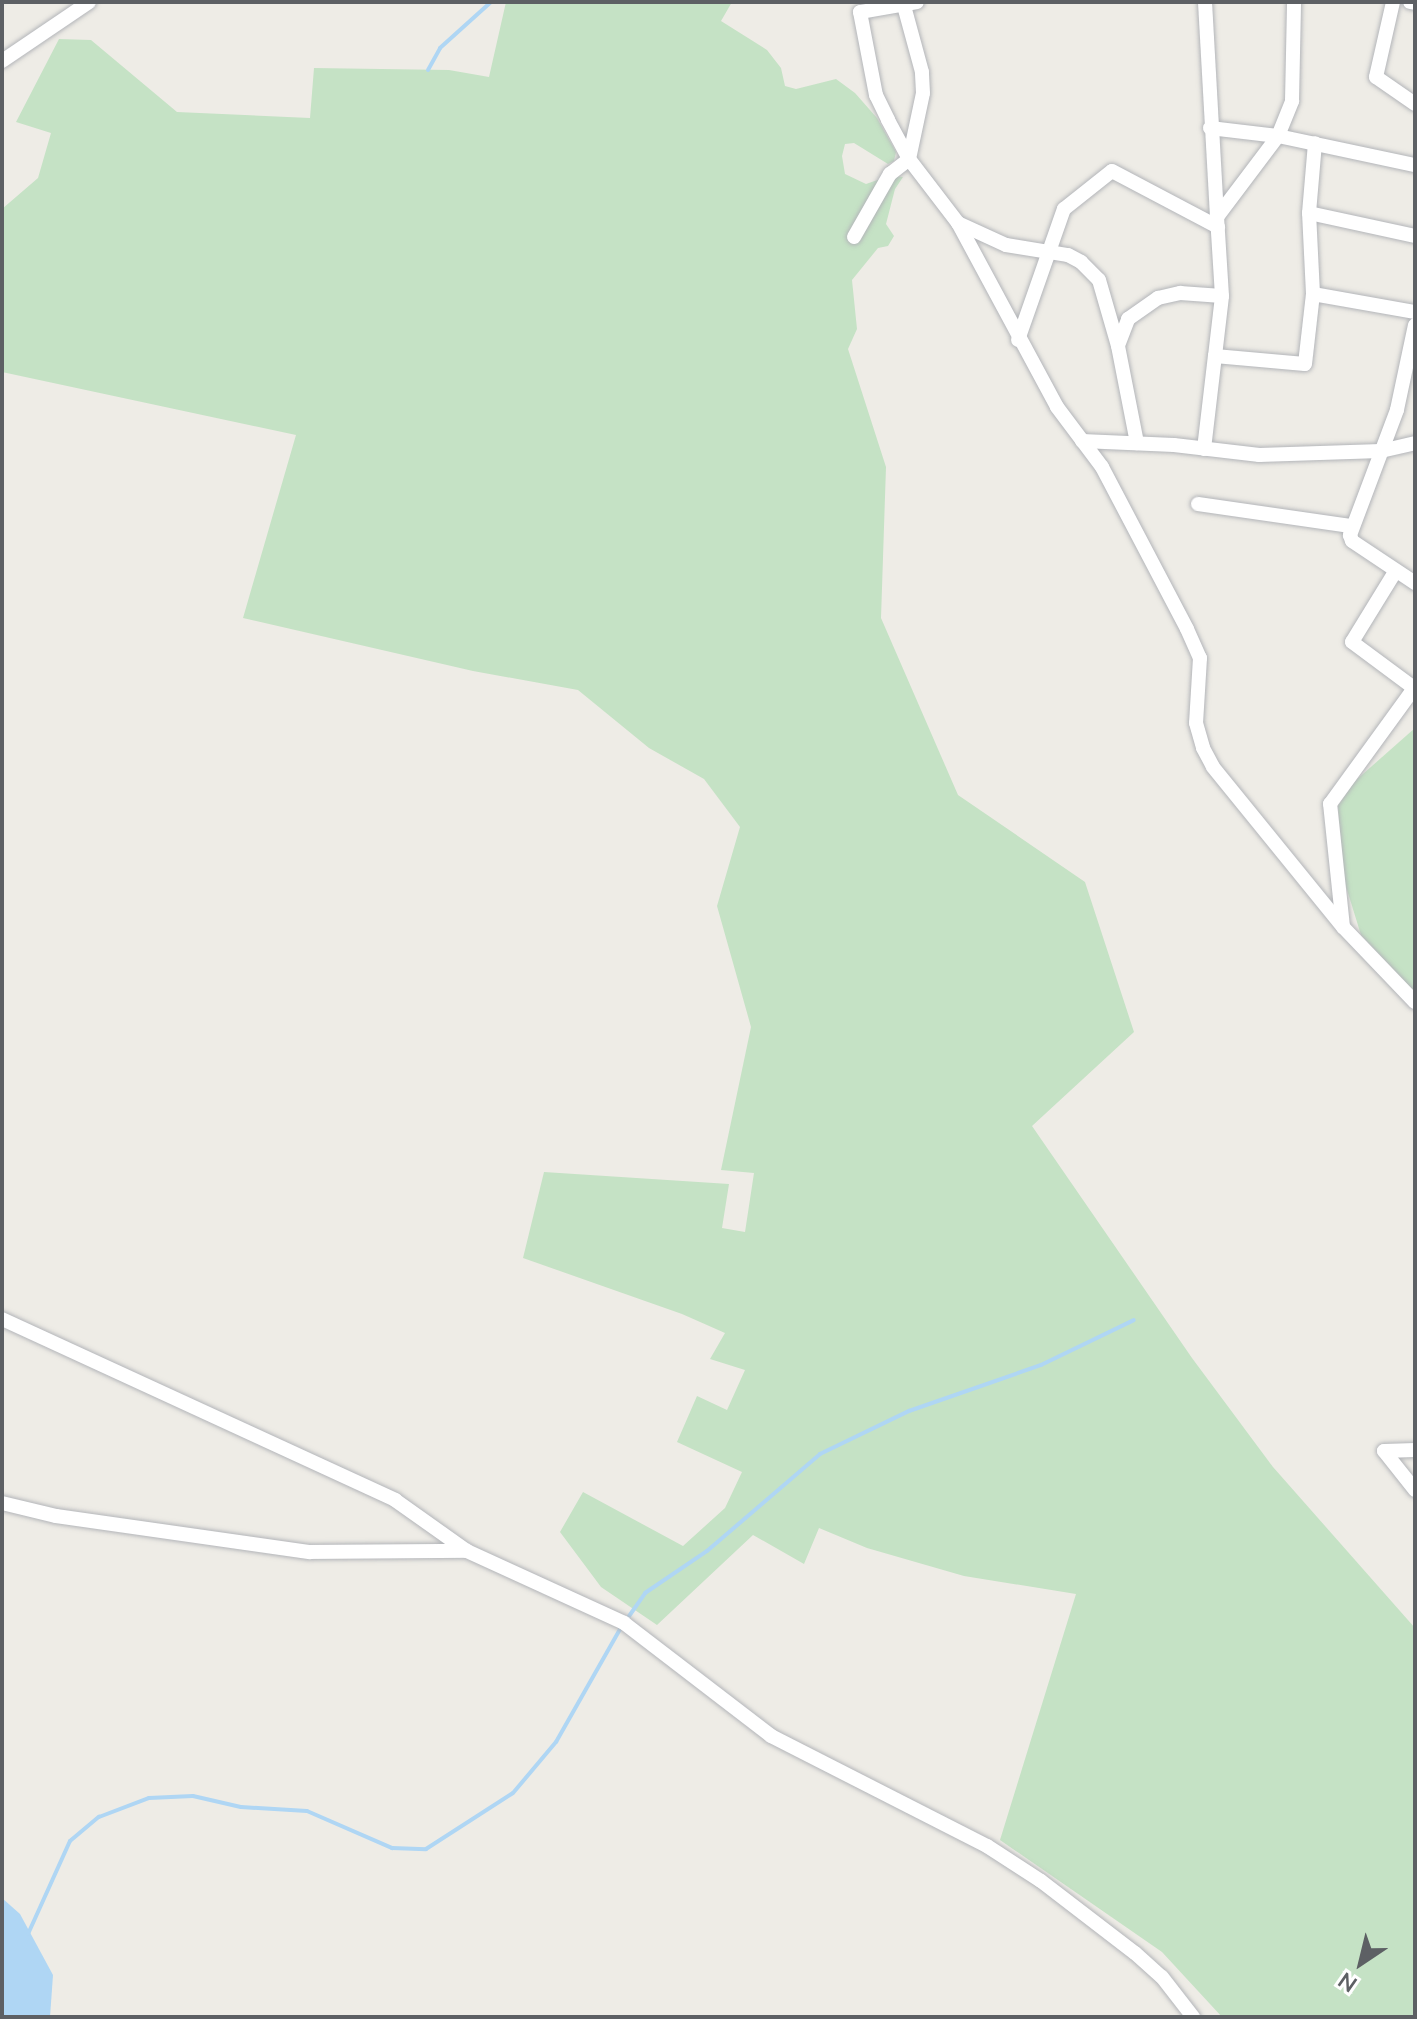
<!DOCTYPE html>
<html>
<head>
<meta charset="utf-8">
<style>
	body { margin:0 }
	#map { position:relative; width:1417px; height:2019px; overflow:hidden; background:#eeece6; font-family:Mulish,sans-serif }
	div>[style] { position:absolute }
	.green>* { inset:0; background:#c5e2c5 }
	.water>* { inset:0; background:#afd6f4 }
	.stream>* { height:4px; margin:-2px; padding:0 2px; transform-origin:2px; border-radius:2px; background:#afd6f4 }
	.roads { filter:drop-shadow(0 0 2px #b3b5b9) drop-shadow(0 0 2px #b3b5b9) }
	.minor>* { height:14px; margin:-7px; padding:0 7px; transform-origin:7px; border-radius:7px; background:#fff }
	span { translate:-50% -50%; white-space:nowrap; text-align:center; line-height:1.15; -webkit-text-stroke:8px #fff; paint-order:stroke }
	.frame { position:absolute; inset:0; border:4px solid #5d6064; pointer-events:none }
	.north { position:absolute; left:1321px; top:1923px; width:80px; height:80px; -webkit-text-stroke:6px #fff; paint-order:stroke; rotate:215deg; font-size:22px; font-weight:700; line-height:32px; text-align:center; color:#5d6064 }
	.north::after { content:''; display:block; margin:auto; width:28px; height:36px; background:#5d6064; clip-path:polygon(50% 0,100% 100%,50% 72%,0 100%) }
</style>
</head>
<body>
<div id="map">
	<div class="green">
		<i style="clip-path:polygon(506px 2px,732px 2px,721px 21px,767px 50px,781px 68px,785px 86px,796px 89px,836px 79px,855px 93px,877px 118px,896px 152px,894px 161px,888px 164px,854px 143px,845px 144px,842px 156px,845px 174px,866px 184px,889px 176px,903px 177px,895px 189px,886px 224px,894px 236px,888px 246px,878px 248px,852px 280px,857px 329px,848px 349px,886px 467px,881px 618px,958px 795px,1085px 882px,1134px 1032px,1032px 1126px,1192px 1358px,1273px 1467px,1415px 1628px,1415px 2017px,1222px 2017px,1162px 1952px,1000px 1840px,1076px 1594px,964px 1576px,867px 1548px,819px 1528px,804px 1564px,753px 1535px,657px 1625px,601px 1587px,560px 1532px,583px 1492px,683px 1546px,725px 1508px,742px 1472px,677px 1442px,697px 1396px,727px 1410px,745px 1370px,710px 1359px,725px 1333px,682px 1314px,523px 1258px,544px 1172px,729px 1184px,722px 1228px,745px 1232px,754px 1173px,721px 1170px,751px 1027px,717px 906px,740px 827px,704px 779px,649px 748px,578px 690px,473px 671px,243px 618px,296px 435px,2px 372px,2px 209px,38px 178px,51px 133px,16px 122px,59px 39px,91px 40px,177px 112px,310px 118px,314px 68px,449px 70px,489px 77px)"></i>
		<i style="clip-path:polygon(1415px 728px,1415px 992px,1361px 935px,1344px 880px,1338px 806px,1355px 781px)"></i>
	</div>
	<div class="water">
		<i style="clip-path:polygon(2px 1898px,20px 1914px,53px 1975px,50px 2017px,2px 2017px)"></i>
	</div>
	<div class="stream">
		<i style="left:428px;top:70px;width:25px;rotate:-61deg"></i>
		<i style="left:440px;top:48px;width:69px;rotate:-42deg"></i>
		<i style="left:627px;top:1619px;width:32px;rotate:-55deg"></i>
		<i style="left:645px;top:1593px;width:75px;rotate:-34.1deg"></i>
		<i style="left:707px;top:1551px;width:149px;rotate:-40.6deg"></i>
		<i style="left:820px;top:1454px;width:99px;rotate:-25.8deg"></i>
		<i style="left:909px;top:1411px;width:140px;rotate:-19.2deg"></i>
		<i style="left:1041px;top:1365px;width:103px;rotate:-25.8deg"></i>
		<i style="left:28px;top:1934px;width:102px;rotate:-65.7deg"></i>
		<i style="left:70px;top:1841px;width:38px;rotate:-40deg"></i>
		<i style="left:99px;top:1817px;width:53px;rotate:-20.8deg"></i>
		<i style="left:149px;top:1798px;width:44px;rotate:-2.6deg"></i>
		<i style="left:193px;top:1796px;width:49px;rotate:12.9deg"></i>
		<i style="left:241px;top:1807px;width:66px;rotate:3.5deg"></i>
		<i style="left:307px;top:1811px;width:93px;rotate:23.5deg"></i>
		<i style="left:392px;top:1848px;width:34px;rotate:2deg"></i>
		<i style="left:426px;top:1849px;width:103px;rotate:-32.8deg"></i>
		<i style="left:513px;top:1793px;width:67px;rotate:-49.9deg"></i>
		<i style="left:556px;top:1742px;width:133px;rotate:-60.4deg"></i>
	</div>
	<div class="roads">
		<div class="minor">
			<i style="left:917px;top:2px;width:58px;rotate:170deg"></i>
			<i style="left:860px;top:12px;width:85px;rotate:79.1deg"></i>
			<i style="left:876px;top:95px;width:28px;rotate:64deg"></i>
			<i style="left:888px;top:120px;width:44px;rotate:61.7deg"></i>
			<i style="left:909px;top:159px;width:81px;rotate:52.6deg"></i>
			<i style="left:958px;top:223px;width:209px;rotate:61.7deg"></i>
			<i style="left:1057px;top:407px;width:75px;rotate:53.1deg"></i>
			<i style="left:1102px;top:467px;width:183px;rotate:62.3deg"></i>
			<i style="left:1187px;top:629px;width:32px;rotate:66deg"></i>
			<i style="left:1200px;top:658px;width:65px;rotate:93.5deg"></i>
			<i style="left:1196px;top:723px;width:26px;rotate:74deg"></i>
			<i style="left:1203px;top:748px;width:21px;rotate:62deg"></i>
			<i style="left:1213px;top:767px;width:206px;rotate:50.9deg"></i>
			<i style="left:1343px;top:927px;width:104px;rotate:46.2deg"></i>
			<i style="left:1205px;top:2px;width:215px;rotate:86.8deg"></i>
			<i style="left:1393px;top:2px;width:77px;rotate:102.8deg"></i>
			<i style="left:1376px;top:77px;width:47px;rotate:34.7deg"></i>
			<i style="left:1410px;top:2px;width:5px;rotate:11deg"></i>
			<i style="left:2px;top:61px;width:105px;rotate:-34.1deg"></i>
			<i style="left:1210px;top:128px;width:68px;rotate:6.7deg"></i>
			<i style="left:1278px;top:136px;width:140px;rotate:12deg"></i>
			<i style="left:1309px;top:213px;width:108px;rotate:12.2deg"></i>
			<i style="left:958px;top:223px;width:53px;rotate:24.6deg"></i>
			<i style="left:1006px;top:245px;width:63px;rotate:9.2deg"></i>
			<i style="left:1068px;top:255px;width:15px;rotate:28deg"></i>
			<i style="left:1081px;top:262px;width:25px;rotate:45deg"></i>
			<i style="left:1099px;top:280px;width:69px;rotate:73.9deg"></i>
			<i style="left:1118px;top:346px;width:99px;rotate:78.9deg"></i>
			<i style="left:854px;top:237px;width:73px;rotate:-60.3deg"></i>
			<i style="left:890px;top:174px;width:24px;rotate:-38deg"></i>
			<i style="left:909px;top:159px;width:67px;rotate:-78deg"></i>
			<i style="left:923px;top:93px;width:21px;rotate:-93deg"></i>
			<i style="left:922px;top:72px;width:73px;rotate:-105.2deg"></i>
			<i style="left:1313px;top:294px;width:104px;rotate:10deg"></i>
			<i style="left:1415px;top:325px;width:87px;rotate:102deg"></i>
			<i style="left:1397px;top:410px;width:134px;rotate:110.6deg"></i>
			<i style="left:1350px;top:535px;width:6px;rotate:72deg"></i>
			<i style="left:1352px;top:541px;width:76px;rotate:33.7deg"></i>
			<i style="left:1018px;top:340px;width:139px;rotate:-70.7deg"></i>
			<i style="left:1064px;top:209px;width:61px;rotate:-38.4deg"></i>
			<i style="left:1112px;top:171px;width:120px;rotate:27.8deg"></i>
			<i style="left:1119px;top:343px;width:26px;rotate:-69deg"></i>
			<i style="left:1128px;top:319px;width:37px;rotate:-35deg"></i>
			<i style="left:1158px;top:298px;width:23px;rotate:-13deg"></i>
			<i style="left:1180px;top:293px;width:42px;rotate:4.1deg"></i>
			<i style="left:1215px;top:356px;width:60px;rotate:-83.3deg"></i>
			<i style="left:1222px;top:296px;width:79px;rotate:-93.6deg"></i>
			<i style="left:1217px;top:217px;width:101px;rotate:-53deg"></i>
			<i style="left:1278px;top:136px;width:38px;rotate:-68deg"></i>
			<i style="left:1292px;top:101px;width:99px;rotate:-88.8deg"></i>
			<i style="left:1082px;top:441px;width:92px;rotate:2.5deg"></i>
			<i style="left:1174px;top:445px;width:86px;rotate:6.7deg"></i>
			<i style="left:1259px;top:455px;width:122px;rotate:-1.9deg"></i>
			<i style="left:1381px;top:451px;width:35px;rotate:-13deg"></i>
			<i style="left:1204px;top:449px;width:94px;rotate:-83.3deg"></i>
			<i style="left:1215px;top:356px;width:90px;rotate:5.1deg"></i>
			<i style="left:1305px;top:364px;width:70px;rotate:-83.5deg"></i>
			<i style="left:1313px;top:294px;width:81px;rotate:-92.8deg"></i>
			<i style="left:1309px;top:213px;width:70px;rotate:-85.1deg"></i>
			<i style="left:1198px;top:504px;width:154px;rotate:8.2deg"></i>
			<i style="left:1395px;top:572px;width:82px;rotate:121.6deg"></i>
			<i style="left:1352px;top:642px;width:77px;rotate:36.6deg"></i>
			<i style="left:1343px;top:927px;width:124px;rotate:-96deg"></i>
			<i style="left:1330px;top:804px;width:145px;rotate:-54deg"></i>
			<i style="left:2px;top:1319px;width:433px;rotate:24.7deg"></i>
			<i style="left:395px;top:1500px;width:88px;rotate:35.3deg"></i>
			<i style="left:467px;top:1551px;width:173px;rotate:24.6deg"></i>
			<i style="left:624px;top:1623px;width:185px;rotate:37.5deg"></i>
			<i style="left:771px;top:1736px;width:242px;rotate:27deg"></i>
			<i style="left:987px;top:1846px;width:64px;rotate:32.9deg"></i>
			<i style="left:1041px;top:1881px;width:118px;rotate:37.5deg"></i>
			<i style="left:1135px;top:1953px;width:36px;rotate:42deg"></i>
			<i style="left:1162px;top:1977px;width:51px;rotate:52.2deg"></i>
			<i style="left:1384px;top:1451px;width:50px;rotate:51.5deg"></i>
			<i style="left:1384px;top:1451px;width:31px;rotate:-2deg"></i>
			<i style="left:2px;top:1503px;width:56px;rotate:13.5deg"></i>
			<i style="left:56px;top:1516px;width:257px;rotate:8.1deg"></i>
			<i style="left:310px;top:1552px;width:157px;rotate:-0.4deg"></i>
		</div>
	</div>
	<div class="frame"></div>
	<div class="north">N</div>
</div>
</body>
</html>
